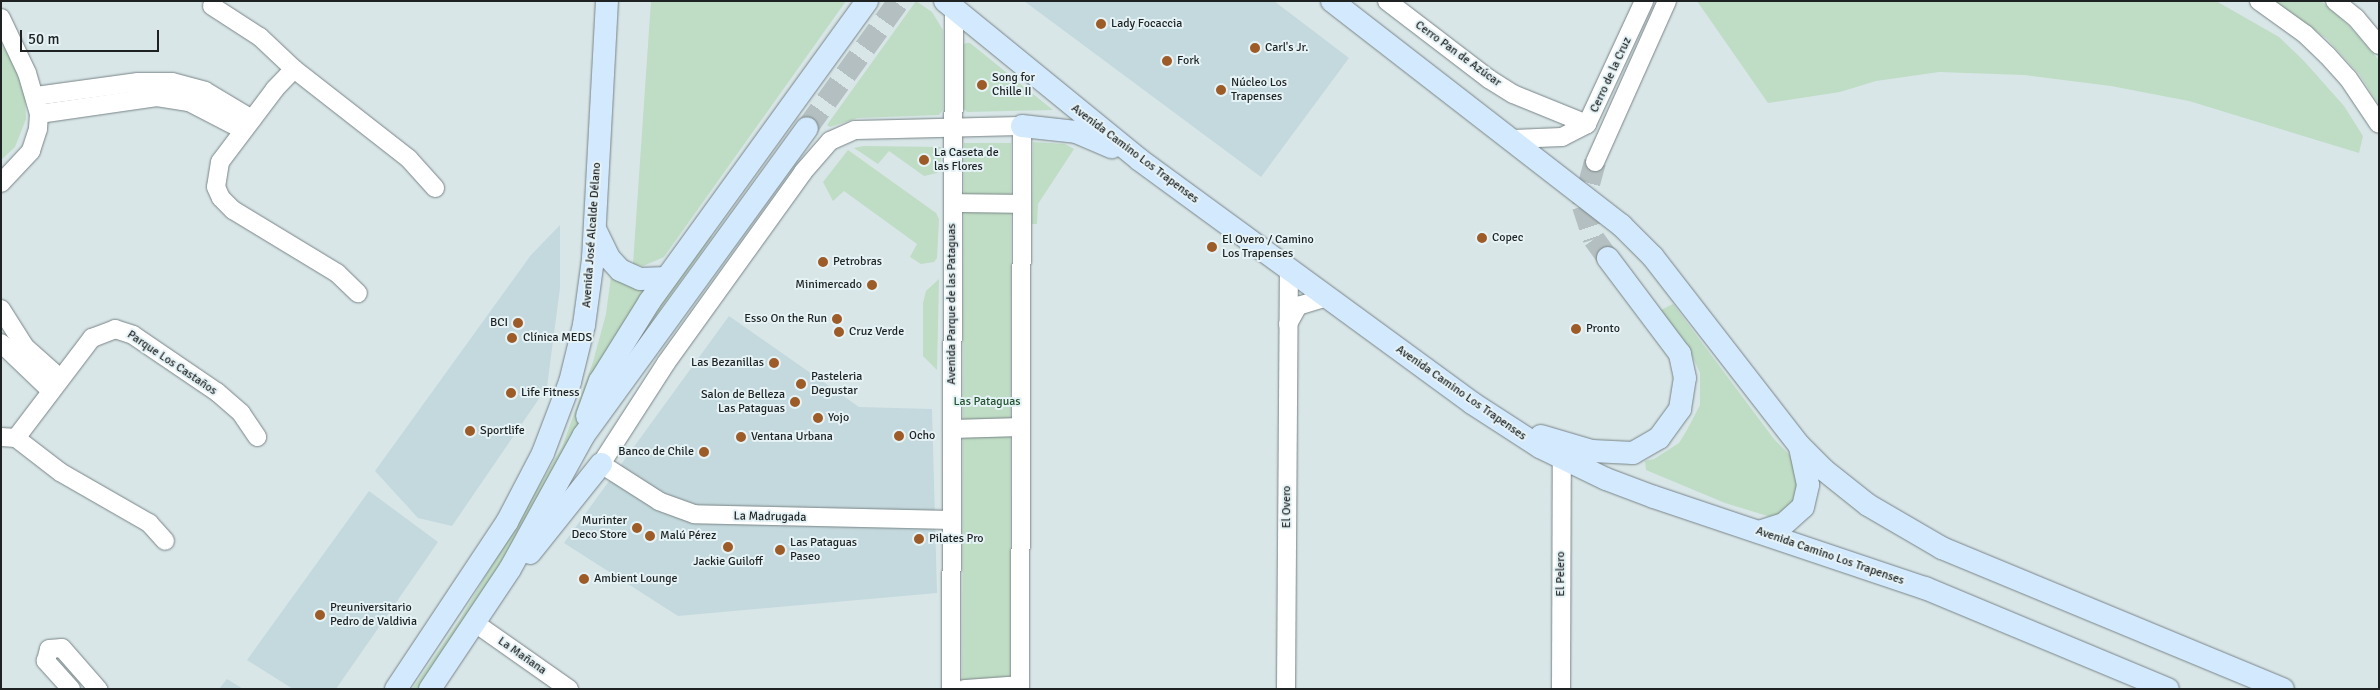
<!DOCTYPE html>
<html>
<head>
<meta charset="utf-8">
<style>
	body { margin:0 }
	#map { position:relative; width:2380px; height:690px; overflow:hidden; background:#d9e6e8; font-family:Signika,sans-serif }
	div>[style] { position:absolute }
	.built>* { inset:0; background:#c4d9dd }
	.green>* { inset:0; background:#bfdcc4 }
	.major-tunnel>* { height:22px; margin-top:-11px; transform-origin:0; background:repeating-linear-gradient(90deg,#b4bfc1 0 22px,transparent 0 33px) }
	.roads { filter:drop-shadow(0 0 1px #788486) drop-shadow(0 0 1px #788486) }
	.minor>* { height:18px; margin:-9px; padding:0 9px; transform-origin:9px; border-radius:9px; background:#fff }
	.major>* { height:22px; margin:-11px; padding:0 11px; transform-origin:11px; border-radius:11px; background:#d3e9fd }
	.dots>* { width:14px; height:14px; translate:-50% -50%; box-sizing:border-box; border:2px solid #e6f3f6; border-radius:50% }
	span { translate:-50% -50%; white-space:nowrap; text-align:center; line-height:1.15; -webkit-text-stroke:4px #e6f3f6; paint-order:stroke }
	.poi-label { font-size:12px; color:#1e2223 }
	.left { translate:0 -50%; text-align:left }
	.right { translate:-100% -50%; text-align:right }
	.street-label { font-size:12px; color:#1e2223 }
	.park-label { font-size:12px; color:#245430 }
	.frame { position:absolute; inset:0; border:2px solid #1e2223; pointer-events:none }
	.scale { position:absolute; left:20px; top:30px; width:139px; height:22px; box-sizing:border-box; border:2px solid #1e2223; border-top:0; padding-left:6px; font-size:15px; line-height:18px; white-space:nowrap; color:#1e2223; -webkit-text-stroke:4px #e6f3f6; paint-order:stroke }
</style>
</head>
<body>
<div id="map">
	<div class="built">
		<i style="clip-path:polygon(1024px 1px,1274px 1px,1349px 58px,1261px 177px)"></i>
		<i style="clip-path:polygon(560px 225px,560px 288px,547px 387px,452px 526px,418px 518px,375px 471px,531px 255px)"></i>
		<i style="clip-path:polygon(729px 316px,859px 407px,932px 409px,937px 593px,678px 616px,564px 543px)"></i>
		<i style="clip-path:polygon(369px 491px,438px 542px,336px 689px,293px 689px,247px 660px)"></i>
		<i style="clip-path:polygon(227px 679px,243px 689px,219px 689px)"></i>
	</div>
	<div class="green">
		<i style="clip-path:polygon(651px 1px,846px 1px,664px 257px,643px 266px,633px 264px)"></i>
		<i style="clip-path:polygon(916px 1px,932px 12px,943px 30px,943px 110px,939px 115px,858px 118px,830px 127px,827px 125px)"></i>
		<i style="clip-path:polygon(1697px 1px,2216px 1px,2279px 37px,2304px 61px,2344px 106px,2363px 136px,2359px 153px,2189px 101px,2111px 86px,2024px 75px,1939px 72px,1876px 81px,1840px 92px,1768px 103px)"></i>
		<i style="clip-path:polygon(2275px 1px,2321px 1px,2348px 25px,2379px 60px,2379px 105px,2359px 74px,2327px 39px)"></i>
		<i style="clip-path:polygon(1px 43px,15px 66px,25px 97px,26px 119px,15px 147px,1px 160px)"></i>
		<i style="clip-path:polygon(966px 43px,970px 43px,1053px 110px,967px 112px,963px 108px,961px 46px)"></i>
		<i style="clip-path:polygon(1033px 142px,1065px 144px,1074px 149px,1038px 204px,1037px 224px,1032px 224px)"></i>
		<i style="clip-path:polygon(964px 143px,1011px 143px,1010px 689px,962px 689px)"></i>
		<i style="clip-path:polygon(864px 146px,941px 147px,941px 166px,937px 173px,924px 176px,889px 151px,878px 164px,854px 148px)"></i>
		<i style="clip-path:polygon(848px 150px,936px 213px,939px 219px,937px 258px,934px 262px,921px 264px,910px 257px,917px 244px,844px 191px,833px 201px,823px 182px)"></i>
		<i style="clip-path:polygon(708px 234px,712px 237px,637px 342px,632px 339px)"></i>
		<i style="clip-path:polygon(1615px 254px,1661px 310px,1673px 304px,1774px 439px,1809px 475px,1803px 496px,1781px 520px,1725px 503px,1646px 470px,1645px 461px,1654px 459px,1679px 443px,1687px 430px,1700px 405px,1700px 373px,1687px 344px)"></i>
		<i style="clip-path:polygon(611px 277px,649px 288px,557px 468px,484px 590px,419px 689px,412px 689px,460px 619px,562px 447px,593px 362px,606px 314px)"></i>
		<i style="clip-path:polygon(939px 279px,937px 370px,923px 356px,923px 303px,926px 291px)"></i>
	</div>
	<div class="major-tunnel">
		<i style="left:807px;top:128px;width:157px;rotate:-54.1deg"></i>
		<i style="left:1595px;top:162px;width:46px;rotate:105.3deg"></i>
		<i style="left:1583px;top:206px;width:35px;rotate:72deg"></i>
		<i style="left:1594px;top:239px;width:24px;rotate:54deg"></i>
	</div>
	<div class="roads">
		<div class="minor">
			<i style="left:1387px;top:1px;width:128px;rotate:37.4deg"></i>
			<i style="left:1489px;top:79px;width:28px;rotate:32deg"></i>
			<i style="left:1513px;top:94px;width:80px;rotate:22.1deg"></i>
			<i style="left:2259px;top:1px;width:57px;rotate:35.7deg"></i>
			<i style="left:2305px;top:34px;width:30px;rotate:44deg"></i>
			<i style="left:2327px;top:55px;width:31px;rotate:48deg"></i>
			<i style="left:2348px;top:78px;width:55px;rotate:56deg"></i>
			<i style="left:2335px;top:1px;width:27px;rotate:39deg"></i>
			<i style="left:2356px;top:18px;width:35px;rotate:50deg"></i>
			<i style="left:212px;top:6px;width:57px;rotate:32.9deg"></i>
			<i style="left:260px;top:37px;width:47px;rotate:43.3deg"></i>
			<i style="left:294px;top:69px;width:146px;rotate:38deg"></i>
			<i style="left:409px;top:159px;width:39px;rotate:48deg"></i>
			<i style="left:1px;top:18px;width:61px;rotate:64.7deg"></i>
			<i style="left:27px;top:73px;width:43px;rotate:73.7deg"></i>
			<i style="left:39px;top:114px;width:15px;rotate:94deg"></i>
			<i style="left:38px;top:129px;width:23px;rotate:108deg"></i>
			<i style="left:31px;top:151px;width:44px;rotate:133.2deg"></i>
			<i style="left:294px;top:69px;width:28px;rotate:134deg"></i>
			<i style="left:275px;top:89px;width:91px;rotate:127deg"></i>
			<i style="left:220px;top:162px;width:25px;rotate:99deg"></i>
			<i style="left:216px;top:187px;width:12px;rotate:66deg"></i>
			<i style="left:221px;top:198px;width:17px;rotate:45deg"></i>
			<i style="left:233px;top:210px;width:122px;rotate:31.2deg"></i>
			<i style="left:337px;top:273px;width:29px;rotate:44deg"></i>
			<i style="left:36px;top:96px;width:103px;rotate:-7.8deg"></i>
			<i style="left:138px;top:82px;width:34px"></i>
			<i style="left:172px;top:82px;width:34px;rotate:15deg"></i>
			<i style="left:205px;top:91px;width:55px;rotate:30.8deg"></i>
			<i style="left:39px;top:114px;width:119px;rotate:-8.2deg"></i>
			<i style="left:157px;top:97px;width:32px;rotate:9deg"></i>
			<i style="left:189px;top:102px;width:61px;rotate:27.4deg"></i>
			<i style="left:1513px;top:139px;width:49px;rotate:-2.3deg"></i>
			<i style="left:1562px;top:137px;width:28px;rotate:-27deg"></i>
			<i style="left:1587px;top:124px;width:136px;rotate:-65.1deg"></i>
			<i style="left:1595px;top:162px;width:176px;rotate:-65.9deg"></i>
			<i style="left:953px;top:203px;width:68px;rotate:0.8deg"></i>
			<i style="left:1px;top:309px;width:45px;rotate:57.7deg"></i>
			<i style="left:25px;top:347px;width:47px;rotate:41.5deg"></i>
			<i style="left:1288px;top:324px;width:21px;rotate:-61deg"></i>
			<i style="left:1298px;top:306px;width:30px;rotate:-17deg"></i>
			<i style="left:1px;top:343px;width:68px;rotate:43.8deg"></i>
			<i style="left:952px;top:429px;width:69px;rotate:-1.7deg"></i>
			<i style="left:1px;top:437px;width:15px;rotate:4deg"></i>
			<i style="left:16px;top:438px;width:126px;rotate:-52.8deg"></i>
			<i style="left:92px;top:338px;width:25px;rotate:-21deg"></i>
			<i style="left:115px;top:329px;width:19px;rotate:18deg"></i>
			<i style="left:133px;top:335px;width:102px;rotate:34.2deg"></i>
			<i style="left:217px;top:392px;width:32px;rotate:41deg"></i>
			<i style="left:241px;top:413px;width:29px;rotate:56deg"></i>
			<i style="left:16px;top:438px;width:56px;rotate:37.7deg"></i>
			<i style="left:60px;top:472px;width:103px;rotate:29.8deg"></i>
			<i style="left:149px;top:523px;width:24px;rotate:48deg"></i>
			<i style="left:952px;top:520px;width:258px;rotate:-178.7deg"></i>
			<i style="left:694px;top:514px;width:37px;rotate:-160deg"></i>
			<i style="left:659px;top:501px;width:69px;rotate:-147.5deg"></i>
			<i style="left:601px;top:464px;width:120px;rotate:-57.2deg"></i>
			<i style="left:666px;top:363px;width:235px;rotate:-54.3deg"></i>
			<i style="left:803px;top:172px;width:41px;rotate:-48.9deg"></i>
			<i style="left:830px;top:141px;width:27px;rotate:-24deg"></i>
			<i style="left:855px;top:130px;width:167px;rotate:-1.4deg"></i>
			<i style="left:1022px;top:126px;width:563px;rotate:90.2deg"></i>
			<i style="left:475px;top:623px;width:115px;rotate:35.1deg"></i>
			<i style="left:71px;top:689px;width:38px;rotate:-132deg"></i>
			<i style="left:46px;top:661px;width:12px;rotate:-76deg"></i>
			<i style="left:49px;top:649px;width:13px;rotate:-4deg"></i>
			<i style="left:62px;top:648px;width:55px;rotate:48.7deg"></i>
			<i style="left:951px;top:689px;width:679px;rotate:-89.75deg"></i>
			<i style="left:964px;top:689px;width:56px;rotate:-4.1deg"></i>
			<i style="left:1286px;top:689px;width:420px;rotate:-89.6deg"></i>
			<i style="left:1561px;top:689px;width:230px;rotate:-89.8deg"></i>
		</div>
		<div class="major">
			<i style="left:945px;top:1px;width:252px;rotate:39.2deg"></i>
			<i style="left:1140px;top:160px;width:411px;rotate:36.2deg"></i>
			<i style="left:1472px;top:403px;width:81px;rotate:32.9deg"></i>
			<i style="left:1540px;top:447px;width:73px;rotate:25.9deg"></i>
			<i style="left:1606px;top:479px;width:51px;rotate:20.6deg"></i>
			<i style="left:1654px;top:497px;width:286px;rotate:18.6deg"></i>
			<i style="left:1925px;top:588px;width:263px;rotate:22.6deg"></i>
			<i style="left:1332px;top:1px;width:366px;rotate:37.8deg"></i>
			<i style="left:1621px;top:225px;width:45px;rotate:45deg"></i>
			<i style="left:1653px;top:257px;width:238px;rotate:52.2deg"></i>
			<i style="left:1799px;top:445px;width:35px;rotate:45deg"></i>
			<i style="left:1824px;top:470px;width:56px;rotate:38.5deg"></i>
			<i style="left:1868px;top:505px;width:86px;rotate:30.2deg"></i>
			<i style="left:1942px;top:548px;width:369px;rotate:22.5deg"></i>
			<i style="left:1022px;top:126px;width:54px;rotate:6.3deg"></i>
			<i style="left:1076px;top:132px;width:39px;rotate:23deg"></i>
			<i style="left:595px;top:229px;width:32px;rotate:64deg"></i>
			<i style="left:609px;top:258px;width:16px;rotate:47deg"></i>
			<i style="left:620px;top:270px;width:22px;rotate:24deg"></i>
			<i style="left:640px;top:279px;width:26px;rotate:-2deg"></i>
			<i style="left:587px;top:416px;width:37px;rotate:-70deg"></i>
			<i style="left:600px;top:381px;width:94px;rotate:-58deg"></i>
			<i style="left:650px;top:301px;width:370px;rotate:-54.1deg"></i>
			<i style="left:1541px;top:436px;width:53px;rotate:16.4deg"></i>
			<i style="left:1592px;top:451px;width:41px;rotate:2.8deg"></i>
			<i style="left:1633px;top:453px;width:30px;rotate:-30deg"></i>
			<i style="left:1659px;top:438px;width:36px;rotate:-54deg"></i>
			<i style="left:1680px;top:409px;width:31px;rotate:-81deg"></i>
			<i style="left:1685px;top:378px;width:25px;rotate:-102deg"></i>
			<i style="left:1680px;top:354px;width:120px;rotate:-126.9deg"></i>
			<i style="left:1759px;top:532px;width:26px;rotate:-18deg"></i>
			<i style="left:1784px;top:524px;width:25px;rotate:-42deg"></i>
			<i style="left:1803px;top:507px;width:23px;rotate:-77deg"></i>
			<i style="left:1808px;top:485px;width:39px;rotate:-102deg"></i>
			<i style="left:530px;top:553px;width:114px;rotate:-51.4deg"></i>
			<i style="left:396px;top:689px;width:201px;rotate:-56.4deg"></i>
			<i style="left:507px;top:522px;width:78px;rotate:-62.4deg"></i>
			<i style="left:543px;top:453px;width:76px;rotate:-69.2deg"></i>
			<i style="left:570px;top:382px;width:59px;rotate:-76.2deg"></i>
			<i style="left:584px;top:325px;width:67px;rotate:-82.2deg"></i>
			<i style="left:593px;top:259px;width:258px;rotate:-86.9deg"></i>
			<i style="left:430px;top:689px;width:144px;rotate:-56.3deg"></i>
			<i style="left:510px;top:569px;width:153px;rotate:-61.1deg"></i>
			<i style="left:584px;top:435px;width:379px;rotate:-54deg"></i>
		</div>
	</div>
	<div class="dots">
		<i style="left:1101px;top:24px;background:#9d5b28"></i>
		<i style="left:1255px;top:48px;background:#9d5b28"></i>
		<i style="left:1167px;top:61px;background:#9d5b28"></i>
		<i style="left:982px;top:85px;background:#9d5b28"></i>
		<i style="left:1221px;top:90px;background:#9d5b28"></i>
		<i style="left:924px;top:160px;background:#9d5b28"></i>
		<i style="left:1482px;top:238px;background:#9d5b28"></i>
		<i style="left:1212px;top:247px;background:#9d5b28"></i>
		<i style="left:823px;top:262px;background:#9d5b28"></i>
		<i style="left:872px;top:285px;background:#9d5b28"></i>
		<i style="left:837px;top:319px;background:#9d5b28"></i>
		<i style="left:518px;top:323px;background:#9d5b28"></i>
		<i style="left:1576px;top:329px;background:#9d5b28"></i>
		<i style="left:839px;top:332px;background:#9d5b28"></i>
		<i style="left:512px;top:338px;background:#9d5b28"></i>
		<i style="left:774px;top:363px;background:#9d5b28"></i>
		<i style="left:801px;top:384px;background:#9d5b28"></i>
		<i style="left:511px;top:393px;background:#9d5b28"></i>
		<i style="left:795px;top:402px;background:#9d5b28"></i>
		<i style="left:818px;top:418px;background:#9d5b28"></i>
		<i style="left:470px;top:431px;background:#9d5b28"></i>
		<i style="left:899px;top:436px;background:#9d5b28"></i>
		<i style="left:741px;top:437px;background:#9d5b28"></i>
		<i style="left:704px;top:452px;background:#9d5b28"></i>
		<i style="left:637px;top:528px;background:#9d5b28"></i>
		<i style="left:650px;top:536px;background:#9d5b28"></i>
		<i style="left:919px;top:539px;background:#9d5b28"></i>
		<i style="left:728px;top:547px;background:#9d5b28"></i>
		<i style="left:780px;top:550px;background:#9d5b28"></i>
		<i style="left:584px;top:579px;background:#9d5b28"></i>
		<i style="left:320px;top:615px;background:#9d5b28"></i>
	</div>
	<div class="poi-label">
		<span class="left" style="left:1111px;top:24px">Lady Focaccia</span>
		<span class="left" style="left:1265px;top:48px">Carl's Jr.</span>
		<span class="left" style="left:1177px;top:61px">Fork</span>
		<span class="left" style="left:992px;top:85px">Song for<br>Chille II</span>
		<span class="left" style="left:1231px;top:90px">Núcleo Los<br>Trapenses</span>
		<span class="left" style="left:934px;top:160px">La Caseta de<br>las Flores</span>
		<span class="left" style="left:1492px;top:238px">Copec</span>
		<span class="left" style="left:1222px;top:247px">El Overo / Camino<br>Los Trapenses</span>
		<span class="left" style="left:833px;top:262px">Petrobras</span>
		<span class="right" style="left:862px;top:285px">Minimercado</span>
		<span class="right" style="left:827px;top:319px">Esso On the Run</span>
		<span class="right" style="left:508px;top:323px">BCI</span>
		<span class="left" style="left:1586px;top:329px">Pronto</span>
		<span class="left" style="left:849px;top:332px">Cruz Verde</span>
		<span class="left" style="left:523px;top:338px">Clínica MEDS</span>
		<span class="right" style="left:764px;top:363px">Las Bezanillas</span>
		<span class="left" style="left:811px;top:384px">Pasteleria<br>Degustar</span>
		<span class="left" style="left:521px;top:393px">Life Fitness</span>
		<span class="right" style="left:785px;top:402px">Salon de Belleza<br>Las Pataguas</span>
		<span class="left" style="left:828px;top:418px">Yojo</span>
		<span class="left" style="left:480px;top:431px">Sportlife</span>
		<span class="left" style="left:909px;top:436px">Ocho</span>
		<span class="left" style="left:751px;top:437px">Ventana Urbana</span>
		<span class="right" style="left:694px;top:452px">Banco de Chile</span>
		<span class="right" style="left:627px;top:528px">Murinter<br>Deco Store</span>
		<span class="left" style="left:660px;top:536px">Malú Pérez</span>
		<span class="left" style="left:929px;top:539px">Pilates Pro</span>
		<span class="left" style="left:790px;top:550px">Las Pataguas<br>Paseo</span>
		<span style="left:728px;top:562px">Jackie Guiloff</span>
		<span class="left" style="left:594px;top:579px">Ambient Lounge</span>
		<span class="left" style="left:330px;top:615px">Preuniversitario<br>Pedro de Valdivia</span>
	</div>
	<div class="street-label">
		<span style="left:1458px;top:54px;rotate:36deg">Cerro Pan de Azúcar</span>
		<span style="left:1611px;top:75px;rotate:-65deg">Cerro de la Cruz</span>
		<span style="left:1135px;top:154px;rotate:37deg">Avenida Camino Los Trapenses</span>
		<span style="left:592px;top:235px;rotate:-86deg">Avenida José Alcalde Délano</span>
		<span style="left:952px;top:304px;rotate:-90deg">Avenida Parque de las Pataguas</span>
		<span style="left:172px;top:363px;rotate:34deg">Parque Los Castaños</span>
		<span style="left:1461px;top:393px;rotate:35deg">Avenida Camino Los Trapenses</span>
		<span style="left:1287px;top:507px;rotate:-90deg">El Overo</span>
		<span style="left:770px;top:517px;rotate:1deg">La Madrugada</span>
		<span style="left:1830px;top:556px;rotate:19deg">Avenida Camino Los Trapenses</span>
		<span style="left:1561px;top:574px;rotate:-90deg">El Pelero</span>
		<span style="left:522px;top:656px;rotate:35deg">La Mañana</span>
	</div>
	<div class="park-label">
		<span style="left:987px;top:402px">Las Pataguas</span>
	</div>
	<div class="frame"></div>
	<div class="scale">50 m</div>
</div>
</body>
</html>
